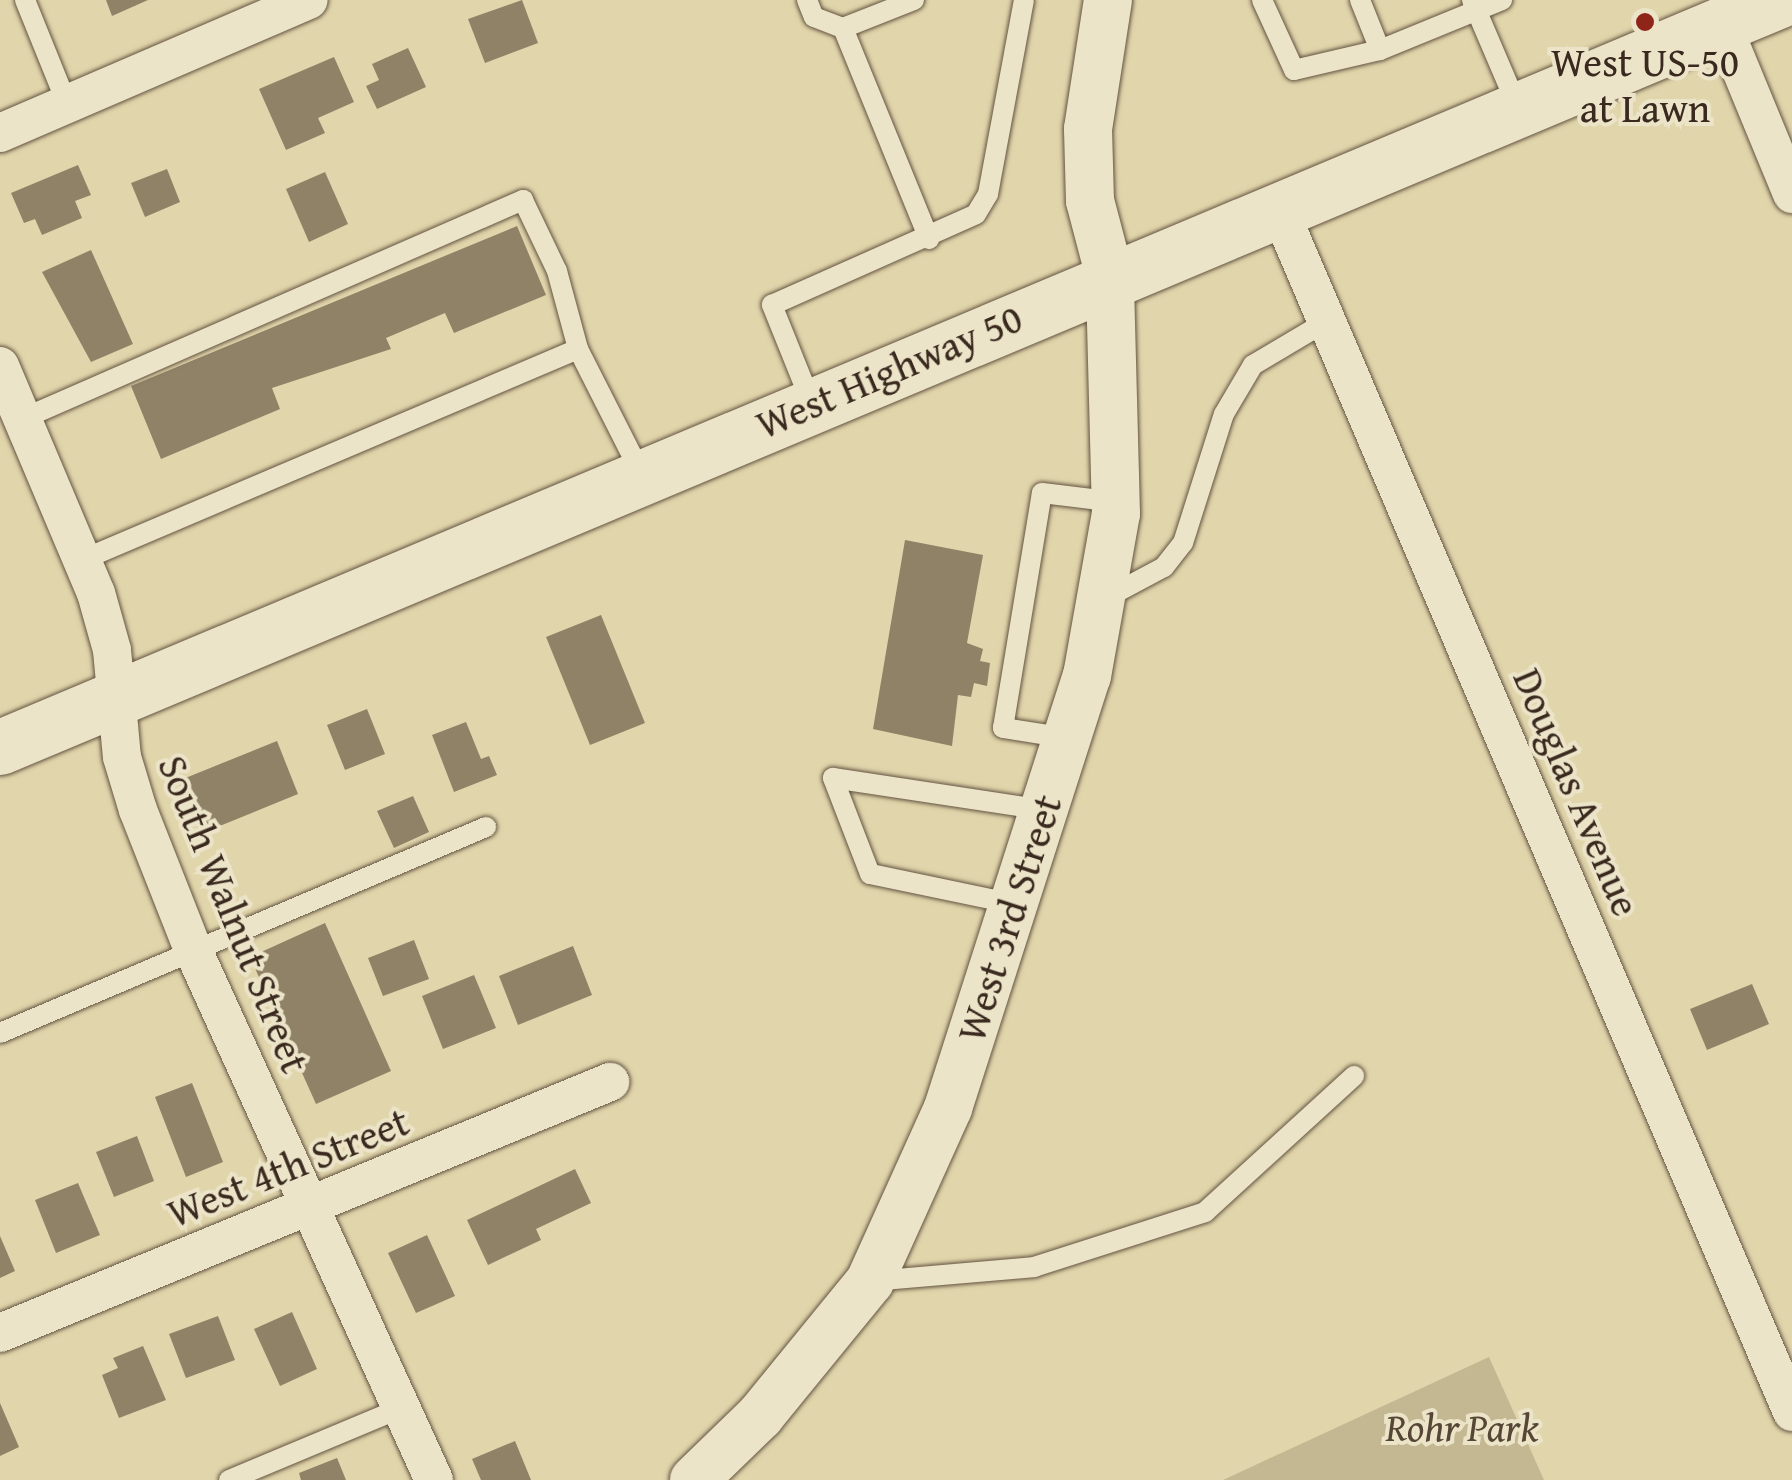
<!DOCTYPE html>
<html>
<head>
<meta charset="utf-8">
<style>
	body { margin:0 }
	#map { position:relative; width:1792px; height:1480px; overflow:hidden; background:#e1d5ab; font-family:"Gentium Book Plus",serif }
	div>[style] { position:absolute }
	.green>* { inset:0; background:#c4b893 }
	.building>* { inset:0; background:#908267 }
	.roads { filter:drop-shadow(0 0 2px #635441) drop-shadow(0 0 2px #635441) }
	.service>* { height:20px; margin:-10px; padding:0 10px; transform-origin:10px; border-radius:10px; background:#ece4c8 }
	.minor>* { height:38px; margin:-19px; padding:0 19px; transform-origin:19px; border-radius:19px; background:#ece4c8 }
	.tertiary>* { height:48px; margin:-24px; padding:0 24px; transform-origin:24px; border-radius:24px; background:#ece4c8 }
	.secondary>* { height:55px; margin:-27.5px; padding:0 27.5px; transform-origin:27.5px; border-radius:27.5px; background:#ece4c8 }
	.dots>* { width:28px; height:28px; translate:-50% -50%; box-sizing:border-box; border:5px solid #ece4c8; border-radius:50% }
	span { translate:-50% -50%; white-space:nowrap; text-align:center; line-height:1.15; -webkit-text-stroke:8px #ece4c8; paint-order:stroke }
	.poi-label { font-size:40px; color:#39291e }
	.street-label { font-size:40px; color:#39291e }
	.park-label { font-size:40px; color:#554635; font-style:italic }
</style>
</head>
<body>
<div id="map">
	<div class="green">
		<i style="clip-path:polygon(1489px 1357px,1544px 1480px,1223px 1480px)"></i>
	</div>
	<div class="building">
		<i style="clip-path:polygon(106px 0,148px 0,112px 16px)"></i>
		<i style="clip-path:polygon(522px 0,538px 43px,485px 63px,468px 19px)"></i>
		<i style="clip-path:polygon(408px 48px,426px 87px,377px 109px,366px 86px,379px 80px,372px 64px)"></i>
		<i style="clip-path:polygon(334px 57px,354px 102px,318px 118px,325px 133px,286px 150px,259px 89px)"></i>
		<i style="clip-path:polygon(78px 165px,91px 195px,75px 201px,82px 218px,42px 235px,35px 219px,24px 223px,11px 193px)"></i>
		<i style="clip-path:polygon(167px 169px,180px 202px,145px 217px,131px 183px)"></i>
		<i style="clip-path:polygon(325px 172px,348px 224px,309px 242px,286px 189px)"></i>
		<i style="clip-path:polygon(517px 226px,546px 295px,454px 333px,445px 313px,386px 338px,391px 349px,272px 388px,280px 409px,161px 459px,131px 386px)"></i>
		<i style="clip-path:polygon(91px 250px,133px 344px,91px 362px,42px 272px)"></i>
		<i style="clip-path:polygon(905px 540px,983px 555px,967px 643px,983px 649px,980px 661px,990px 663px,987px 686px,974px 683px,971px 697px,958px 695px,952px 746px,873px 729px)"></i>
		<i style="clip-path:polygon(601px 615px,645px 723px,590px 745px,546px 637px)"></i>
		<i style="clip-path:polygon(367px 709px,385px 754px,345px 770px,327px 725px)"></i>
		<i style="clip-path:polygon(466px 722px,481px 759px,489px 756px,497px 775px,454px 792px,432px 735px)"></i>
		<i style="clip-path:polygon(277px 741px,298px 794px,200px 834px,178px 781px)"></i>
		<i style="clip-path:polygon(413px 796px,429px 832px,394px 848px,377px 811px)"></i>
		<i style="clip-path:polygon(325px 923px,391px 1071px,316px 1104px,250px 957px)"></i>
		<i style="clip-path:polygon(414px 940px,429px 979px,383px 996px,368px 958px)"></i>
		<i style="clip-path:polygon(573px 946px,592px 995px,518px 1025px,499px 976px)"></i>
		<i style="clip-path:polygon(474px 975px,496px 1028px,443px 1049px,422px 996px)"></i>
		<i style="clip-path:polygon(1752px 984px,1769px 1024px,1707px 1050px,1690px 1009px)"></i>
		<i style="clip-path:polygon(192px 1083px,223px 1162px,186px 1177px,155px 1097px)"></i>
		<i style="clip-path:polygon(137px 1136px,154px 1181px,114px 1197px,96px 1152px)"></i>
		<i style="clip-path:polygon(575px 1169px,591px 1203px,536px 1229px,541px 1240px,488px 1265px,467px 1220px)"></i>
		<i style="clip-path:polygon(78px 1183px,100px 1235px,56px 1253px,35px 1200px)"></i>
		<i style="clip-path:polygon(427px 1235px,455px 1296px,416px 1313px,388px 1253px)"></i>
		<i style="clip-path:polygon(0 1236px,15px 1271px,0 1278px)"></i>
		<i style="clip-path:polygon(292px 1312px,317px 1369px,280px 1386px,254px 1329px)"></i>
		<i style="clip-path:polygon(218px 1316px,235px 1360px,186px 1378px,169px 1334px)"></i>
		<i style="clip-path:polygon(143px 1346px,166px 1400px,119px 1418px,102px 1375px,118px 1368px,113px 1358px)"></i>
		<i style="clip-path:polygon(0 1403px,19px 1447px,0 1456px)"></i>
		<i style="clip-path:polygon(515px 1441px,531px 1480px,481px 1480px,472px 1459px)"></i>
		<i style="clip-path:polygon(337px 1458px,346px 1480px,301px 1480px,299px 1473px)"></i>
	</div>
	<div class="roads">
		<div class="service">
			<i style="left:25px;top:0;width:112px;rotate:68deg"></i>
			<i style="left:807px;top:0;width:18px;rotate:68deg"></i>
			<i style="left:814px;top:17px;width:31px;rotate:21deg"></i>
			<i style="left:914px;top:0;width:76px;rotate:158.5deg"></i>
			<i style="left:843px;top:28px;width:228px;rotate:67.8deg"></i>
			<i style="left:1262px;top:0;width:77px;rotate:65.4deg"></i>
			<i style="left:1294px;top:70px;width:88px;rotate:-13.1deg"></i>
			<i style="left:1380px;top:50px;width:132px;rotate:-22.3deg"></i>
			<i style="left:1360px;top:0;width:54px;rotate:68.2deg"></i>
			<i style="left:1472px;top:0;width:117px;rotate:66.9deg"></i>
			<i style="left:811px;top:402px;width:105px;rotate:-111.9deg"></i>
			<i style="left:772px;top:305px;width:223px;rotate:-24deg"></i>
			<i style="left:976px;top:214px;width:23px;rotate:-59deg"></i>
			<i style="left:988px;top:194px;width:197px;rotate:-79.5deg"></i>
			<i style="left:22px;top:419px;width:547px;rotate:-23.61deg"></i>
			<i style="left:523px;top:200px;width:79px;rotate:64.4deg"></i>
			<i style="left:557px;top:271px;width:81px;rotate:74.9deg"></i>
			<i style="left:82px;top:560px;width:539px;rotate:-23.05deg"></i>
			<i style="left:578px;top:349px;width:139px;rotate:63.1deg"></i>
			<i style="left:1104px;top:599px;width:68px;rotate:-28.1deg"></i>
			<i style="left:1164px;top:567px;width:31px;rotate:-52deg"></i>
			<i style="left:1183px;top:543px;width:135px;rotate:-72.4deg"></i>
			<i style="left:1224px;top:414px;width:57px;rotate:-59.4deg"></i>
			<i style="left:1253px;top:365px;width:86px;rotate:-30.7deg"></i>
			<i style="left:1067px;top:738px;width:65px;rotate:-171.1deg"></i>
			<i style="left:1003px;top:728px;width:238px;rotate:-80.6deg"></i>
			<i style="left:1042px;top:493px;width:75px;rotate:6.9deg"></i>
			<i style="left:1014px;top:904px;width:147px;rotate:-168.2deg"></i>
			<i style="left:870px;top:874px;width:103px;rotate:-111.1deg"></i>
			<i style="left:833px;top:778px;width:213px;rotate:8.6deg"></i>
			<i style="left:0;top:1033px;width:528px;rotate:-22.97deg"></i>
			<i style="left:872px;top:1281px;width:163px;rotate:-4.9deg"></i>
			<i style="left:1034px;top:1267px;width:180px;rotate:-17.8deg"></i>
			<i style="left:1205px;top:1212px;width:202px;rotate:-42.4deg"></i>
			<i style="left:229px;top:1480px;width:186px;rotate:-22.7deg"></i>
		</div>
		<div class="minor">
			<i style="left:1722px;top:24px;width:184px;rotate:67.6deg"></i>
			<i style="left:0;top:133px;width:336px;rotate:-23.3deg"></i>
			<i style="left:1278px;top:207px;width:1310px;rotate:66.9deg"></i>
			<i style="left:0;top:366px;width:246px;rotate:67.1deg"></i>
			<i style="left:96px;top:593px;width:59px;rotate:74.3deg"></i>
			<i style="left:112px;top:650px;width:107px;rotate:84.7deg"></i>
			<i style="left:122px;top:757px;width:55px;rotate:73.2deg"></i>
			<i style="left:138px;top:810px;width:153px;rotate:68.5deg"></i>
			<i style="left:194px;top:952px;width:580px;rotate:65.56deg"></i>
			<i style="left:0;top:1333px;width:660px;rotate:-22.37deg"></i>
		</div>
		<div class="tertiary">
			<i style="left:694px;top:1480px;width:92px;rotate:-44.1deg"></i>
			<i style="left:760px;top:1416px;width:174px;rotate:-50.8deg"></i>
			<i style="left:870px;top:1281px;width:190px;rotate:-65.7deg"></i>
			<i style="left:948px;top:1108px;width:454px;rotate:-72.2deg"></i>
			<i style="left:1087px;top:676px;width:165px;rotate:-79.9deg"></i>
			<i style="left:1116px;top:514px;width:237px;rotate:-91.5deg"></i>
			<i style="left:1110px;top:277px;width:79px;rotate:-104.7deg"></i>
			<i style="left:1090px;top:201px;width:72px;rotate:-91.6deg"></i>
			<i style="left:1088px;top:129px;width:131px;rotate:-81.2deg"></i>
		</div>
		<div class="secondary">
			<i style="left:0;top:747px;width:1930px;rotate:-22.77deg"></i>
		</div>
	</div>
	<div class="dots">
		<i style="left:1645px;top:22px;background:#8f2418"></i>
	</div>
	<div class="poi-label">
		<span style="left:1645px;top:85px">West US-50<br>at Lawn</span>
	</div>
	<div class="street-label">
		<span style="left:889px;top:371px;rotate:-23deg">West Highway 50</span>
		<span style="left:1577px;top:792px;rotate:67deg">Douglas Avenue</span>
		<span style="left:234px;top:914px;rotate:68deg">South Walnut Street</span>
		<span style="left:1009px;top:918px;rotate:-72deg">West 3rd Street</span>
		<span style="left:288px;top:1167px;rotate:-22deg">West 4th Street</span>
	</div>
	<div class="park-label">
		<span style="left:1462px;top:1427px">Rohr Park</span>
	</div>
</div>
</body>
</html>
